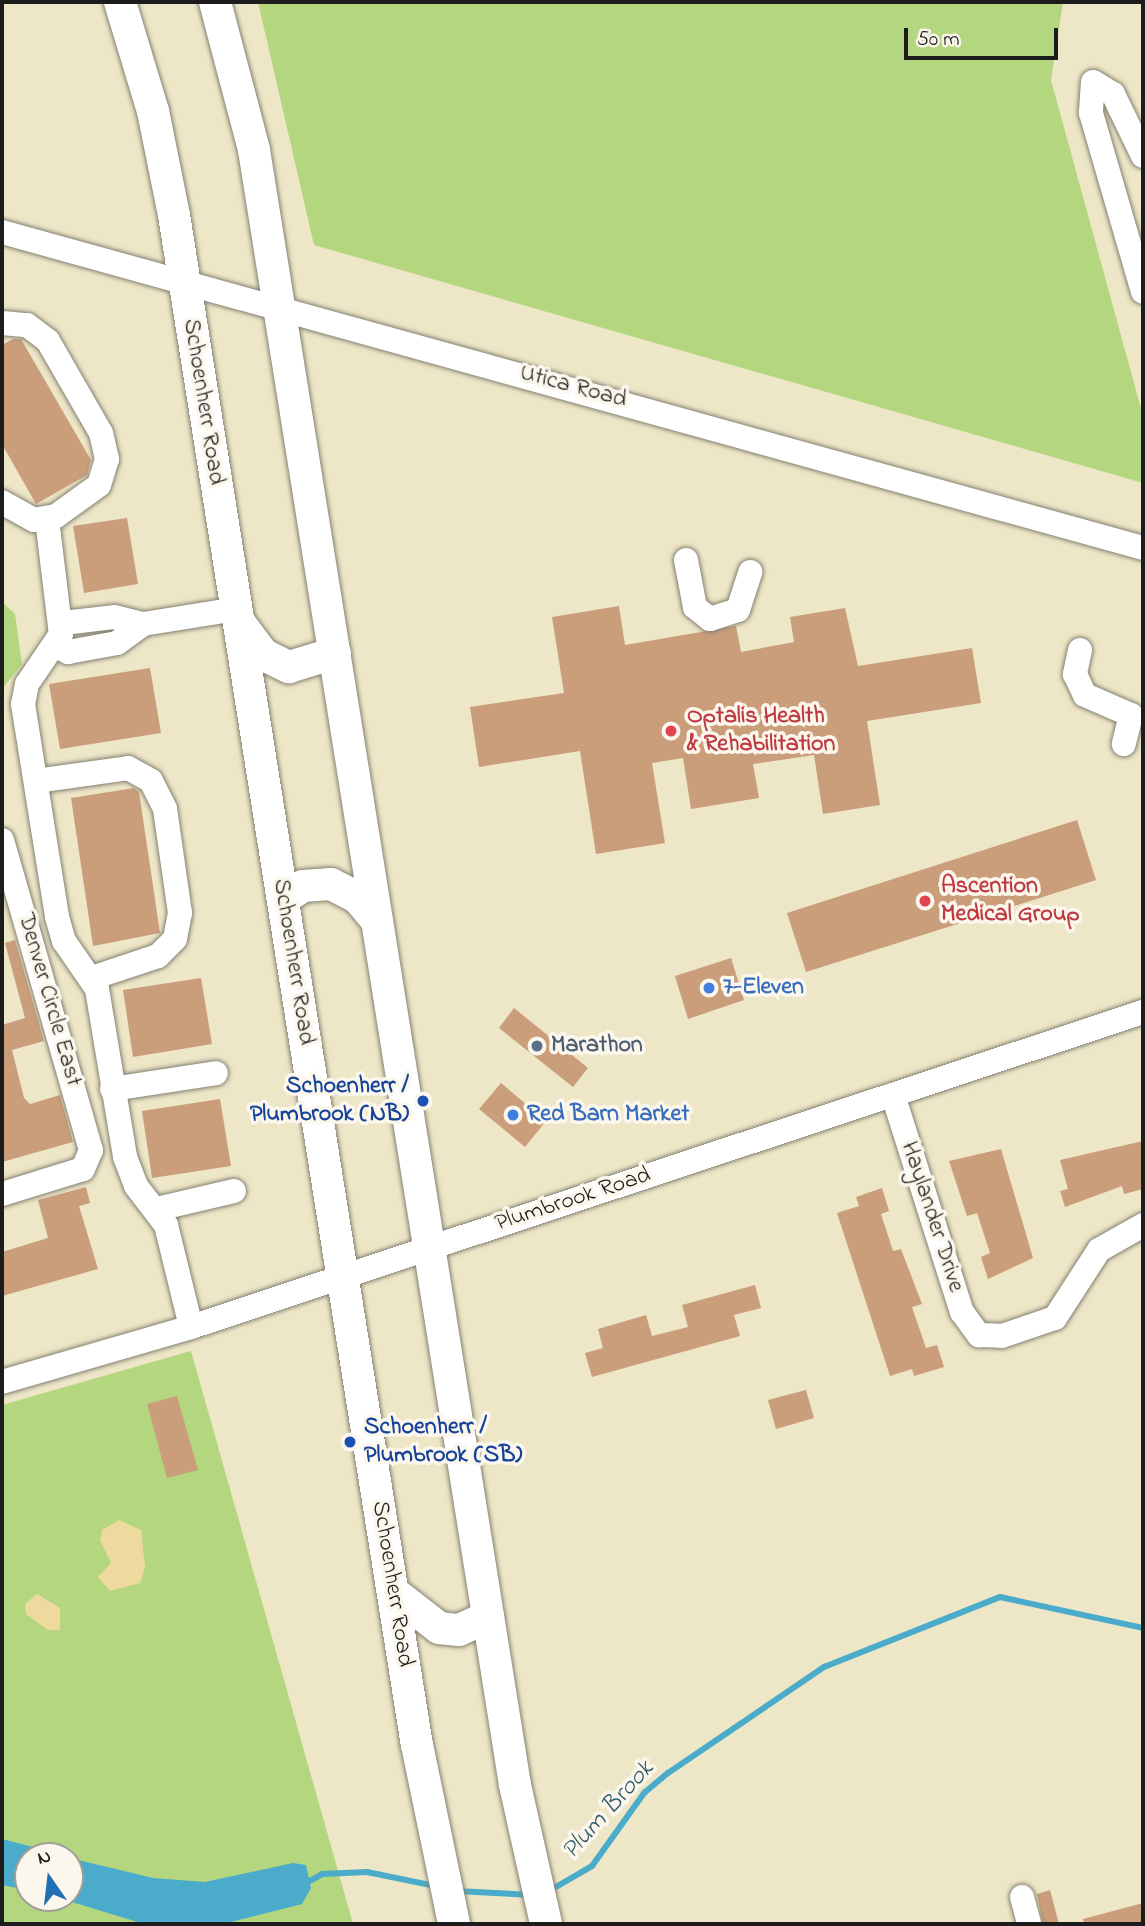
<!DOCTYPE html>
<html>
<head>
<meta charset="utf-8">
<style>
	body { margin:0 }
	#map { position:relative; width:1145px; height:1926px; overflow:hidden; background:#ede6c7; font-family:"Indie Flower",sans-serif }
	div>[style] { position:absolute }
	.green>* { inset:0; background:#b4d67e }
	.sand>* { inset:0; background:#eeda9e }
	.water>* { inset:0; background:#4aacca }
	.stream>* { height:6px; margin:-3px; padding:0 3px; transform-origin:3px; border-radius:3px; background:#4aacca }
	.building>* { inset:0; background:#ca9e7b }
	.roads { filter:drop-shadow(0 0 2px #848172) drop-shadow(0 0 2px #848172) }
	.minor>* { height:24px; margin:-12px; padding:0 12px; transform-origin:12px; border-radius:12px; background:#fff }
	.major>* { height:32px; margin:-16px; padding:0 16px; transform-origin:16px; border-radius:16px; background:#fff }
	.dots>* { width:19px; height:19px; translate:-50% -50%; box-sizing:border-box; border:4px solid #fbf7ec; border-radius:50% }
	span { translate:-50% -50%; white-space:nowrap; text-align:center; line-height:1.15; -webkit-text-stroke:7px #fbf7ec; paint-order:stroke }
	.street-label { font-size:24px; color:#1c1c1c }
	.health-label { font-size:24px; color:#be3a42; font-weight:700 }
	.left { translate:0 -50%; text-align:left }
	.shop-label { font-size:24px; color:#366cbe; font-weight:700 }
	.service-label { font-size:24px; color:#4e5e75; font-weight:700 }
	.transit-label { font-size:24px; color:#164399; font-weight:700 }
	.right { translate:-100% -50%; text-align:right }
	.water-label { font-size:26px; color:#315d6a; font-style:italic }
	.frame { position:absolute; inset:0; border:4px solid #1c1c1c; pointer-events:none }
	.north { position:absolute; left:14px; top:1842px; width:70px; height:70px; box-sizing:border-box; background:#fbf7ec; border:2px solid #a29f99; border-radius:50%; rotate:346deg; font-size:19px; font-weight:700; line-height:28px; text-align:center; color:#1c1c1c }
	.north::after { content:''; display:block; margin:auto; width:24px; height:32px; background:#1f6fb2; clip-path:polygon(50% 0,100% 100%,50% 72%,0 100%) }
	.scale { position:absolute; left:904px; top:28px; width:154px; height:32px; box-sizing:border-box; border:4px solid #1c1c1c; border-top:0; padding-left:9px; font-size:21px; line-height:24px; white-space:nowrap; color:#1c1c1c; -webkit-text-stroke:5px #fbf7ec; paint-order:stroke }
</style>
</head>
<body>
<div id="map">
	<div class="green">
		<i style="clip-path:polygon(258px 2px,1063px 2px,1051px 80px,1143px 416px,1143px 483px,314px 245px)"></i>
		<i style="clip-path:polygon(2px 602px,15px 614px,22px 664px,2px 689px)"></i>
		<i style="clip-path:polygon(evenodd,191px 1351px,353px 1924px,2px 1924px,2px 1405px,191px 1351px,28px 1856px,70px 1856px,70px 1898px,28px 1898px,28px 1856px)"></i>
	</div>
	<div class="sand">
		<i style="clip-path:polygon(119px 1520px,141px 1530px,145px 1567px,140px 1583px,110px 1591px,98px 1577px,111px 1563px,100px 1540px,102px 1530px)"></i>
		<i style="clip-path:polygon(37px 1594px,60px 1608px,60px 1630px,48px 1630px,26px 1614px,25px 1604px)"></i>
	</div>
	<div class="water">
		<i style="clip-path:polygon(2px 1839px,49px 1851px,64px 1856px,28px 1856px,28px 1890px,2px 1885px)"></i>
		<i style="clip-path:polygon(70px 1858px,153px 1878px,205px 1882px,293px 1863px,306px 1865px,311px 1888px,302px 1904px,223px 1924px,144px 1924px,59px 1898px,70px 1898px)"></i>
	</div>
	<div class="stream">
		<i style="left:306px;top:1883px;width:18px;rotate:-29deg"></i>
		<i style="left:322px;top:1874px;width:45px;rotate:-2.5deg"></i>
		<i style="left:367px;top:1872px;width:69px;rotate:11.6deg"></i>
		<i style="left:456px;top:1891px;width:76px;rotate:3deg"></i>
		<i style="left:549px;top:1891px;width:50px;rotate:-30.2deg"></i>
		<i style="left:592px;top:1866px;width:90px;rotate:-54.5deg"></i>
		<i style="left:644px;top:1793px;width:31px;rotate:-40deg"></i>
		<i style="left:668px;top:1773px;width:189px;rotate:-34.2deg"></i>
		<i style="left:824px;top:1667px;width:189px;rotate:-21.7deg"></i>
		<i style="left:1000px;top:1597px;width:146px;rotate:12.2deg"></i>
	</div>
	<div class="building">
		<i style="clip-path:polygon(13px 339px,21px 339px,91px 460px,87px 475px,36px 504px,2px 444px,2px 345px)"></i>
		<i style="clip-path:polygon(127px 518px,138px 584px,84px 593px,73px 526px)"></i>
		<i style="clip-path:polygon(619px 606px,625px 645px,736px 626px,741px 652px,794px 642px,790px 617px,845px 608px,858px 666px,972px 648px,981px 703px,867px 721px,880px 805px,823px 814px,814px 755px,753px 764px,759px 798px,691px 809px,683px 758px,652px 763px,665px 843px,596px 854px,580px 751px,479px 767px,470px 707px,564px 693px,552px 617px)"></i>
		<i style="clip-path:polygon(150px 668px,161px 733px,60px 749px,49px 684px)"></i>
		<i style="clip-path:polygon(134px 788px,139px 792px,160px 933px,93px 946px,71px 798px)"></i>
		<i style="clip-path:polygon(1077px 820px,1096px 880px,806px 972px,787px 913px)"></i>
		<i style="clip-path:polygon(15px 940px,44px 1041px,12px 1050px,24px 1098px,30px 1104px,60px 1095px,73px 1142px,2px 1162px,2px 1025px,25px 1018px,5px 943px)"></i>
		<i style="clip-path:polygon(731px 958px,744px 1000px,688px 1019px,675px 976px)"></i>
		<i style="clip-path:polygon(201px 978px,212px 1044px,133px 1057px,123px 990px)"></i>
		<i style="clip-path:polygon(514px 1008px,588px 1068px,573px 1087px,499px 1028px)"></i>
		<i style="clip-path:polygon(501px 1083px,546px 1121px,525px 1147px,479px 1109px)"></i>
		<i style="clip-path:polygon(220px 1099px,231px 1166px,152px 1178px,142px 1111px)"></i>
		<i style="clip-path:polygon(1143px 1141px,1143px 1189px,1124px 1194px,1122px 1186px,1065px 1207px,1060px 1191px,1068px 1189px,1060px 1160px)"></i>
		<i style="clip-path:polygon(1001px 1149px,1033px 1258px,988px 1279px,981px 1257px,990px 1253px,977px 1213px,967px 1216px,949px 1161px)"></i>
		<i style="clip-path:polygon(86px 1187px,90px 1203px,79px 1206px,98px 1269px,2px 1296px,2px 1252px,48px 1238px,38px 1200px)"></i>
		<i style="clip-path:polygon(882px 1188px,889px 1211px,881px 1214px,893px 1251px,901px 1249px,922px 1304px,912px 1307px,926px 1348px,937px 1345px,944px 1367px,914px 1376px,912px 1369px,890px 1376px,837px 1213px,859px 1206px,856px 1197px)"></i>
		<i style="clip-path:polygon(755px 1285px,761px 1308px,734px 1315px,740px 1336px,592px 1377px,585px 1353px,603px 1348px,598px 1329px,646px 1315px,652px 1336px,688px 1327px,682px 1305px)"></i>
		<i style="clip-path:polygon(806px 1390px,814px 1418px,776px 1429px,768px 1400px)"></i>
		<i style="clip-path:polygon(177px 1396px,198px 1470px,167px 1478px,147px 1404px)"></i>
		<i style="clip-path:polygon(1050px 1890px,1059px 1924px,1043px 1924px,1037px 1894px)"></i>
		<i style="clip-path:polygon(1143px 1903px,1143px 1924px,1084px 1924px,1083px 1919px)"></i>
	</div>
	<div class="roads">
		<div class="minor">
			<i style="left:1143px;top:156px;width:69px;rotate:-115.8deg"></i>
			<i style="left:1113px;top:94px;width:23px;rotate:-149deg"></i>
			<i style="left:1093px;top:82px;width:31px;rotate:94deg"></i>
			<i style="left:1091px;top:113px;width:186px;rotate:73.8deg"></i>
			<i style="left:2px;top:232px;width:1184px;rotate:15.48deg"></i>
			<i style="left:2px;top:323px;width:25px;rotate:5deg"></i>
			<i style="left:27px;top:325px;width:26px;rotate:37deg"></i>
			<i style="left:48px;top:341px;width:106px;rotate:60.1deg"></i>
			<i style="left:101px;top:433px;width:27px;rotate:77deg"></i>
			<i style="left:107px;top:459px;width:27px;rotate:107deg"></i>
			<i style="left:99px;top:485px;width:53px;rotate:144.2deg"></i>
			<i style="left:56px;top:516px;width:22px;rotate:170deg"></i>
			<i style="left:34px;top:520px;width:37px;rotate:-151deg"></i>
			<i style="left:47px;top:519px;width:116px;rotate:83.1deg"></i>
			<i style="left:61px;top:634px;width:60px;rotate:124.2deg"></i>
			<i style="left:27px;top:684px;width:20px;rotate:101deg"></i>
			<i style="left:23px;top:704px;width:216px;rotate:80.9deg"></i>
			<i style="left:57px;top:917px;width:25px;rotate:74deg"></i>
			<i style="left:64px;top:941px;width:58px;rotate:55.5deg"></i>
			<i style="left:97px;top:989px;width:170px;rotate:80.5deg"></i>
			<i style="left:125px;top:1157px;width:31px;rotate:69deg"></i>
			<i style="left:136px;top:1186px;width:49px;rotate:52.4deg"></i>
			<i style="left:166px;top:1225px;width:105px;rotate:76.2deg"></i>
			<i style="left:686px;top:560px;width:48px;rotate:79.2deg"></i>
			<i style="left:695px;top:607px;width:19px;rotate:39deg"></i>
			<i style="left:710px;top:619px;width:29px;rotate:-18deg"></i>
			<i style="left:738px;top:610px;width:40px;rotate:-72deg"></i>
			<i style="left:63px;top:623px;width:51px;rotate:-6.7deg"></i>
			<i style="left:114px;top:617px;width:30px;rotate:14deg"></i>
			<i style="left:143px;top:624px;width:95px;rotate:-9.1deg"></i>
			<i style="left:57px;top:646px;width:13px;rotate:29deg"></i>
			<i style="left:68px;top:652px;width:50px;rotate:-10.4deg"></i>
			<i style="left:117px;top:643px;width:32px;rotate:-36deg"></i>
			<i style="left:1080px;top:650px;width:25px;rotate:102deg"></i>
			<i style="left:1075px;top:674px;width:23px;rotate:65deg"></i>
			<i style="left:1085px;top:695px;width:50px;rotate:23.5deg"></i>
			<i style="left:1131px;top:715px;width:30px;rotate:104deg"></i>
			<i style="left:36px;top:781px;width:93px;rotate:-8deg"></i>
			<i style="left:128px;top:768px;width:26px;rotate:29deg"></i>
			<i style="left:151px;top:781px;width:31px;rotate:63deg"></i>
			<i style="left:165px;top:809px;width:105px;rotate:81.8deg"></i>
			<i style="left:180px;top:913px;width:26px;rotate:101deg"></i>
			<i style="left:175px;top:939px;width:24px;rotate:135deg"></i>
			<i style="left:158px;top:956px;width:70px;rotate:161.6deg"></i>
			<i style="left:2px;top:840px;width:323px;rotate:74deg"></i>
			<i style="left:91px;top:1150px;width:21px;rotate:113deg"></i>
			<i style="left:83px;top:1169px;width:85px;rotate:162.8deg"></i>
			<i style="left:112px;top:1089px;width:105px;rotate:-8.7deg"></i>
			<i style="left:893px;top:1095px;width:228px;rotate:72.4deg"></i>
			<i style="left:962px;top:1312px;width:29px;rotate:54deg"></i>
			<i style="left:979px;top:1335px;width:23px;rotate:2deg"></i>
			<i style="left:1002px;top:1336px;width:56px;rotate:-18.8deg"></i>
			<i style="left:1055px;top:1318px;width:81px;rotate:-57.1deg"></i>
			<i style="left:1099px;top:1250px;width:51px;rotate:-29.6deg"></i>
			<i style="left:157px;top:1209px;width:79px;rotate:-13.2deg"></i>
			<i style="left:2px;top:1382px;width:197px;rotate:-16.2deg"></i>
			<i style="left:191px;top:1327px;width:1003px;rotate:-18.31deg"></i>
			<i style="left:1022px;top:1897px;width:28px;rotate:75deg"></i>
		</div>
		<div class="major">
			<i style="left:120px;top:2px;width:114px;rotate:73.2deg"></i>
			<i style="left:153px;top:111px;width:106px;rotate:78.6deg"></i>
			<i style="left:174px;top:215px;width:1549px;rotate:80.98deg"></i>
			<i style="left:417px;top:1745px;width:183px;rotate:78.3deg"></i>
			<i style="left:215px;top:2px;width:153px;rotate:75.2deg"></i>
			<i style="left:254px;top:150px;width:1656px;rotate:80.93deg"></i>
			<i style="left:515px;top:1785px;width:142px;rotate:77.4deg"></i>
			<i style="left:241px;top:625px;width:38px;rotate:53deg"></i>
			<i style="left:264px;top:655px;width:28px;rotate:26deg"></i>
			<i style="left:289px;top:667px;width:48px;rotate:-16.9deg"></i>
			<i style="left:283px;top:899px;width:24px;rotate:-33deg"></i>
			<i style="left:303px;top:886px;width:28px;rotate:-4deg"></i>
			<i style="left:331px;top:884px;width:29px;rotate:27deg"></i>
			<i style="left:357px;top:897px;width:31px;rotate:50deg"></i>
			<i style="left:393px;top:1592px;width:58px;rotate:38deg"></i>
			<i style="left:439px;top:1628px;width:20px;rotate:6deg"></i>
			<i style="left:459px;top:1630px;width:32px;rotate:-24deg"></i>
		</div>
	</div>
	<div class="dots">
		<i style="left:671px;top:731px;background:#e0444e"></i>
		<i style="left:925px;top:901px;background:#e0444e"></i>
		<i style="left:709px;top:988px;background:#3f7fe0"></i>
		<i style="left:537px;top:1046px;background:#5c6f8a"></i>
		<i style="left:423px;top:1101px;background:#1a4fb4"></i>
		<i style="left:513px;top:1115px;background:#3f7fe0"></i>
		<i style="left:350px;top:1442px;background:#1a4fb4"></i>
	</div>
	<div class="street-label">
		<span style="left:573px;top:387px;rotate:15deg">Utica Road</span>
		<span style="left:203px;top:402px;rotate:81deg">Schoenherr Road</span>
		<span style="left:293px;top:962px;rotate:81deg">Schoenherr Road</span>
		<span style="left:49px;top:1000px;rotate:74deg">Denver Circle East</span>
		<span style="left:573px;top:1200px;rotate:-18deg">Plumbrook Road</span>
		<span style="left:932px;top:1217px;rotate:72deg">Haylander Drive</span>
		<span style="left:392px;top:1584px;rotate:81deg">Schoenherr Road</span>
	</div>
	<div class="health-label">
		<span class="left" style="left:687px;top:731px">Optalis Health<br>&amp; Rehabilitation</span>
		<span class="left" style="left:941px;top:901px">Ascention<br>Medical Group</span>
	</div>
	<div class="shop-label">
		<span class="left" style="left:723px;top:988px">7-Eleven</span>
		<span class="left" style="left:527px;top:1115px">Red Barn Market</span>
	</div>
	<div class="service-label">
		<span class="left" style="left:551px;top:1046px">Marathon</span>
	</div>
	<div class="transit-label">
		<span class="right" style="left:409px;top:1101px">Schoenherr /<br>Plumbrook (NB)</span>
		<span class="left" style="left:364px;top:1442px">Schoenherr /<br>Plumbrook (SB)</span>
	</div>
	<div class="water-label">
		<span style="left:609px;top:1811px;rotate:-48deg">Plum Brook</span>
	</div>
	<div class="frame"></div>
	<div class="north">N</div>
	<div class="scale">50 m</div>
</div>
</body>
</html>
